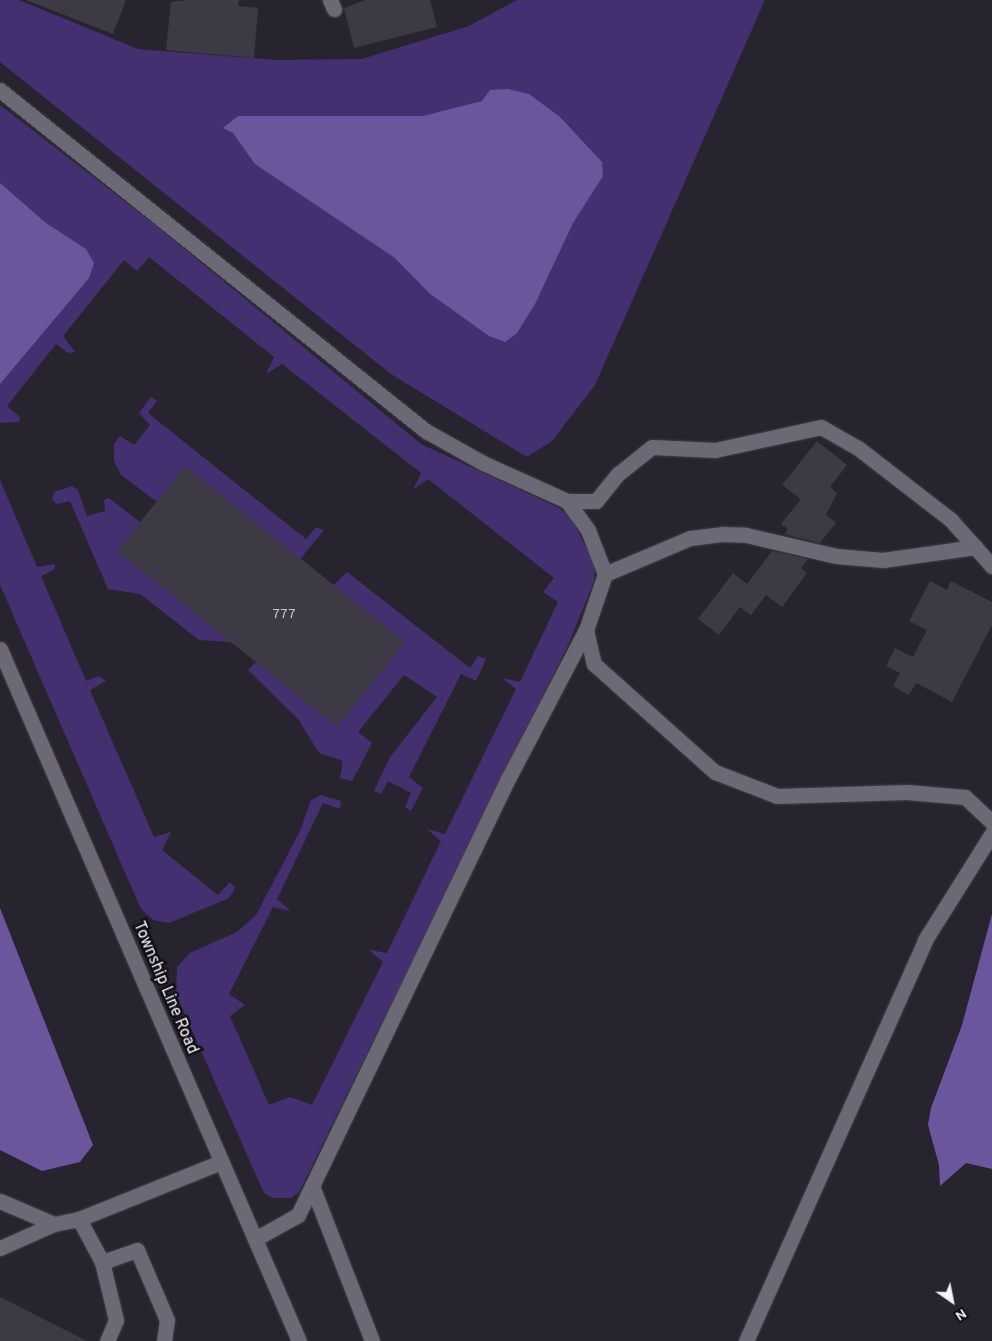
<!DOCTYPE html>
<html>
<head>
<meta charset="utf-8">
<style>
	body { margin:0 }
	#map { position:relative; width:992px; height:1341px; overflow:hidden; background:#27242f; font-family:Overpass,sans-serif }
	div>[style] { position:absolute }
	.green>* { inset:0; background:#443070 }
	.water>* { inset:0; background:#6b569e }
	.building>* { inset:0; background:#3d3a46 }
	.roads { filter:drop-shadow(0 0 1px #424049) drop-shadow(0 0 1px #424049) }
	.minor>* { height:15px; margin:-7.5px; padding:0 7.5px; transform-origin:7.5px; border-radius:7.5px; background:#6c6976 }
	span { translate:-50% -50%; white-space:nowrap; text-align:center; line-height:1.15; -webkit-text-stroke:5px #100e13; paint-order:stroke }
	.number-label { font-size:14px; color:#c6c4cc }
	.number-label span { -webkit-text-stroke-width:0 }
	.street-label { font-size:16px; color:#f3f2f9 }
	.north { position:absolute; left:927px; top:1276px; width:50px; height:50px; -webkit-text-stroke:4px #100e13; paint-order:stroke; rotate:147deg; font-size:14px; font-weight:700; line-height:20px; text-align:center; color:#f3f2f9 }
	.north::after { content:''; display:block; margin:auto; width:18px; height:22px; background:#f3f2f9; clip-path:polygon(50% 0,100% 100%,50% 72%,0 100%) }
</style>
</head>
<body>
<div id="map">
	<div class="green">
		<i style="clip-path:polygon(0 0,19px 0,138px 49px,276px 60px,362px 59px,469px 26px,517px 0,765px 0,595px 385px,552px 441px,527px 457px,391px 374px,0 62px)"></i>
		<i style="clip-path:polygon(0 105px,153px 223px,421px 444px,559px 508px,571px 518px,595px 565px,594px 581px,568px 645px,299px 1192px,291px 1198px,273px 1198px,264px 1193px,176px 994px,177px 967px,190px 953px,237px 932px,256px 915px,300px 831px,311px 800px,321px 795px,341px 801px,340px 809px,323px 803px,277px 899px,291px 911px,273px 907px,229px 994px,245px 1005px,230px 1016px,269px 1105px,290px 1097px,312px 1105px,383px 962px,369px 950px,387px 953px,441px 841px,427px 829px,445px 834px,516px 689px,502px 678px,520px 682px,558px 602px,543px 592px,554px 578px,428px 479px,413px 490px,421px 473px,282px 364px,266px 374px,274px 357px,149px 257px,137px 271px,124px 260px,63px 336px,75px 352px,68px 353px,56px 344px,7px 406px,20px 417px,19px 422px,0 423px)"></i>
		<i style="clip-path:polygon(151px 397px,157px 401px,148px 413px,306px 539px,316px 527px,324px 530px,300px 559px,157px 502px,121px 475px,114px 461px,114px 444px,120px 436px,134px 445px,150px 425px,139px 413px)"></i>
		<i style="clip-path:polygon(0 480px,37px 567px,55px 564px,55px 569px,41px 576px,86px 681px,99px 676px,106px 681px,90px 690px,154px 837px,171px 832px,162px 850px,218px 895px,230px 882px,235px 888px,229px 898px,169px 923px,153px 920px,141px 909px,0 585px)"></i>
		<i style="clip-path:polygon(72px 486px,78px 490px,87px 516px,105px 511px,104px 500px,109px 498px,140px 522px,231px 642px,199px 640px,140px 594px,108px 589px,70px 501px,57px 504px,52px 500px,54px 492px)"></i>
		<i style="clip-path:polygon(347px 572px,470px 668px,478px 656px,486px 659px,476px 681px,461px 674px,409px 777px,423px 788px,411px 811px,405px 807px,411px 793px,388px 781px,381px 794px,374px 791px,390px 757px,437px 697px,404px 675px,358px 732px,372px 743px,352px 781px,340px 778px,343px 761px,319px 753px,298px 719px,248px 670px)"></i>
	</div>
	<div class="water">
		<i style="clip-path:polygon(508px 89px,529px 94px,560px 117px,602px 162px,603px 176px,573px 223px,535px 304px,517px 333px,505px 342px,489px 336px,429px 293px,395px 258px,255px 164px,233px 133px,223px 128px,238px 116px,423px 116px,482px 101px,490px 90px)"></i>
		<i style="clip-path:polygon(0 183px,46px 223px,86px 249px,94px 263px,89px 278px,0 384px)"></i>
		<i style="clip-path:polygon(0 908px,93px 1145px,80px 1162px,42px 1171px,0 1150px)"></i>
		<i style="clip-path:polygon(992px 914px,992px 1169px,966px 1163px,940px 1186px,939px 1165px,928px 1125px,931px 1108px,962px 1025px)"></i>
	</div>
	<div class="building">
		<i style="clip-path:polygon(26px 0,126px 0,113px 34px)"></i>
		<i style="clip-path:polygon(189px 0,239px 0,238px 6px,258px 8px,254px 58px,166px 50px,171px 2px)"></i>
		<i style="clip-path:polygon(365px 0,430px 0,437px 27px,354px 48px,344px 8px)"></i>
		<i style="clip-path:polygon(817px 441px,847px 465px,830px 487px,837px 493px,826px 515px,836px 523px,820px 543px,784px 534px,788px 529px,781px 524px,801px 499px,782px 485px)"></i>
		<i style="clip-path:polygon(185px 466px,405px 642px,337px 727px,117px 551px)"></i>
		<i style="clip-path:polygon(772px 551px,808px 559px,801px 568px,807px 573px,782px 607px,766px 595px,751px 615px,740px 607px,719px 635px,698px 619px,733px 573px,747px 584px)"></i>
		<i style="clip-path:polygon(930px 581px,947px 590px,951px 581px,992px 602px,992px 625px,952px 702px,916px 683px,909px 695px,893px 686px,900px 673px,886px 666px,895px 648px,913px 657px,927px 630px,909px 621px)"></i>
		<i style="clip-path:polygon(0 1297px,87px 1341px,0 1341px)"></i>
	</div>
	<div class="roads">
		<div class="minor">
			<i style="left:330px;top:0;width:10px;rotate:66deg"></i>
			<i style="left:0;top:90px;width:546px;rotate:38.68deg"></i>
			<i style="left:426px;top:431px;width:65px;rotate:29.3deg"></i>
			<i style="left:483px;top:463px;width:92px;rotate:24.3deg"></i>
			<i style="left:567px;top:501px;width:29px"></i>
			<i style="left:596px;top:501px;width:35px;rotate:-51deg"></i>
			<i style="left:618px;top:474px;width:43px;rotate:-38.5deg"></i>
			<i style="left:652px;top:447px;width:63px;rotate:2.7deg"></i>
			<i style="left:715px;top:450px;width:108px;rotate:-12.2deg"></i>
			<i style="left:821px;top:427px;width:43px;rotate:29.6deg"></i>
			<i style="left:858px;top:448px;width:118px;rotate:37.7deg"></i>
			<i style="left:951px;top:520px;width:62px;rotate:48.3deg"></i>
			<i style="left:567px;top:501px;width:36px;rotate:54deg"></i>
			<i style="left:588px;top:530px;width:47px;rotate:68.9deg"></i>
			<i style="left:605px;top:574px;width:59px;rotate:108.7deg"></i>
			<i style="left:586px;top:630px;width:35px;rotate:77deg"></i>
			<i style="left:594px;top:664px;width:162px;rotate:41.8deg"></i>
			<i style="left:715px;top:772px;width:66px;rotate:21.2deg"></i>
			<i style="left:777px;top:796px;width:130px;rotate:-1.8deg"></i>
			<i style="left:907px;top:792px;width:58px;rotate:4.9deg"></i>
			<i style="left:965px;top:797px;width:37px;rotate:43deg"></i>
			<i style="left:605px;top:574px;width:92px;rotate:-23deg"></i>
			<i style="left:690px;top:538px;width:32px;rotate:-7deg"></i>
			<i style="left:722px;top:534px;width:24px;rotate:2deg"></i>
			<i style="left:746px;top:535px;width:92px;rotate:13.1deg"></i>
			<i style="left:836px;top:556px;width:47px;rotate:4.9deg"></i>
			<i style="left:883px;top:560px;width:93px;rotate:-8deg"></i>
			<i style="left:0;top:649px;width:754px;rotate:66.63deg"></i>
			<i style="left:312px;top:1186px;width:166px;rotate:68.8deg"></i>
			<i style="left:0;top:1201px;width:59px;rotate:23.1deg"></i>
			<i style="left:54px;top:1224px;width:25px;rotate:-11deg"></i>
			<i style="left:255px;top:1239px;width:49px;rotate:-29.2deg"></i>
			<i style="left:298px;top:1215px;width:486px;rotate:-64.3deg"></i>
			<i style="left:509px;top:777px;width:166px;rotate:-62.4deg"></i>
			<i style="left:0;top:1248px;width:59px;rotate:-24deg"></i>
			<i style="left:102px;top:1262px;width:60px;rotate:76.4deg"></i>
			<i style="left:116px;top:1320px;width:23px;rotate:113deg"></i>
			<i style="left:164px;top:1341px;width:21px;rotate:-82deg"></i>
			<i style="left:167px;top:1320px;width:76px;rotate:-113.2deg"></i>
			<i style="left:137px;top:1250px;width:37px;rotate:161deg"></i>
			<i style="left:102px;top:1262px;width:49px;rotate:-118.1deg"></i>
			<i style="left:79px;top:1219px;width:153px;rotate:-21.9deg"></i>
			<i style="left:746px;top:1341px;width:439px;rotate:-65.9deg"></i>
			<i style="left:925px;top:940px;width:126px;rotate:-57.9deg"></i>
		</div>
	</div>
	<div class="number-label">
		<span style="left:284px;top:615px">777</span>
	</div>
	<div class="street-label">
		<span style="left:165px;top:988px;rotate:67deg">Township Line Road</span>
	</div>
	<div class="north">N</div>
</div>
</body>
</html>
